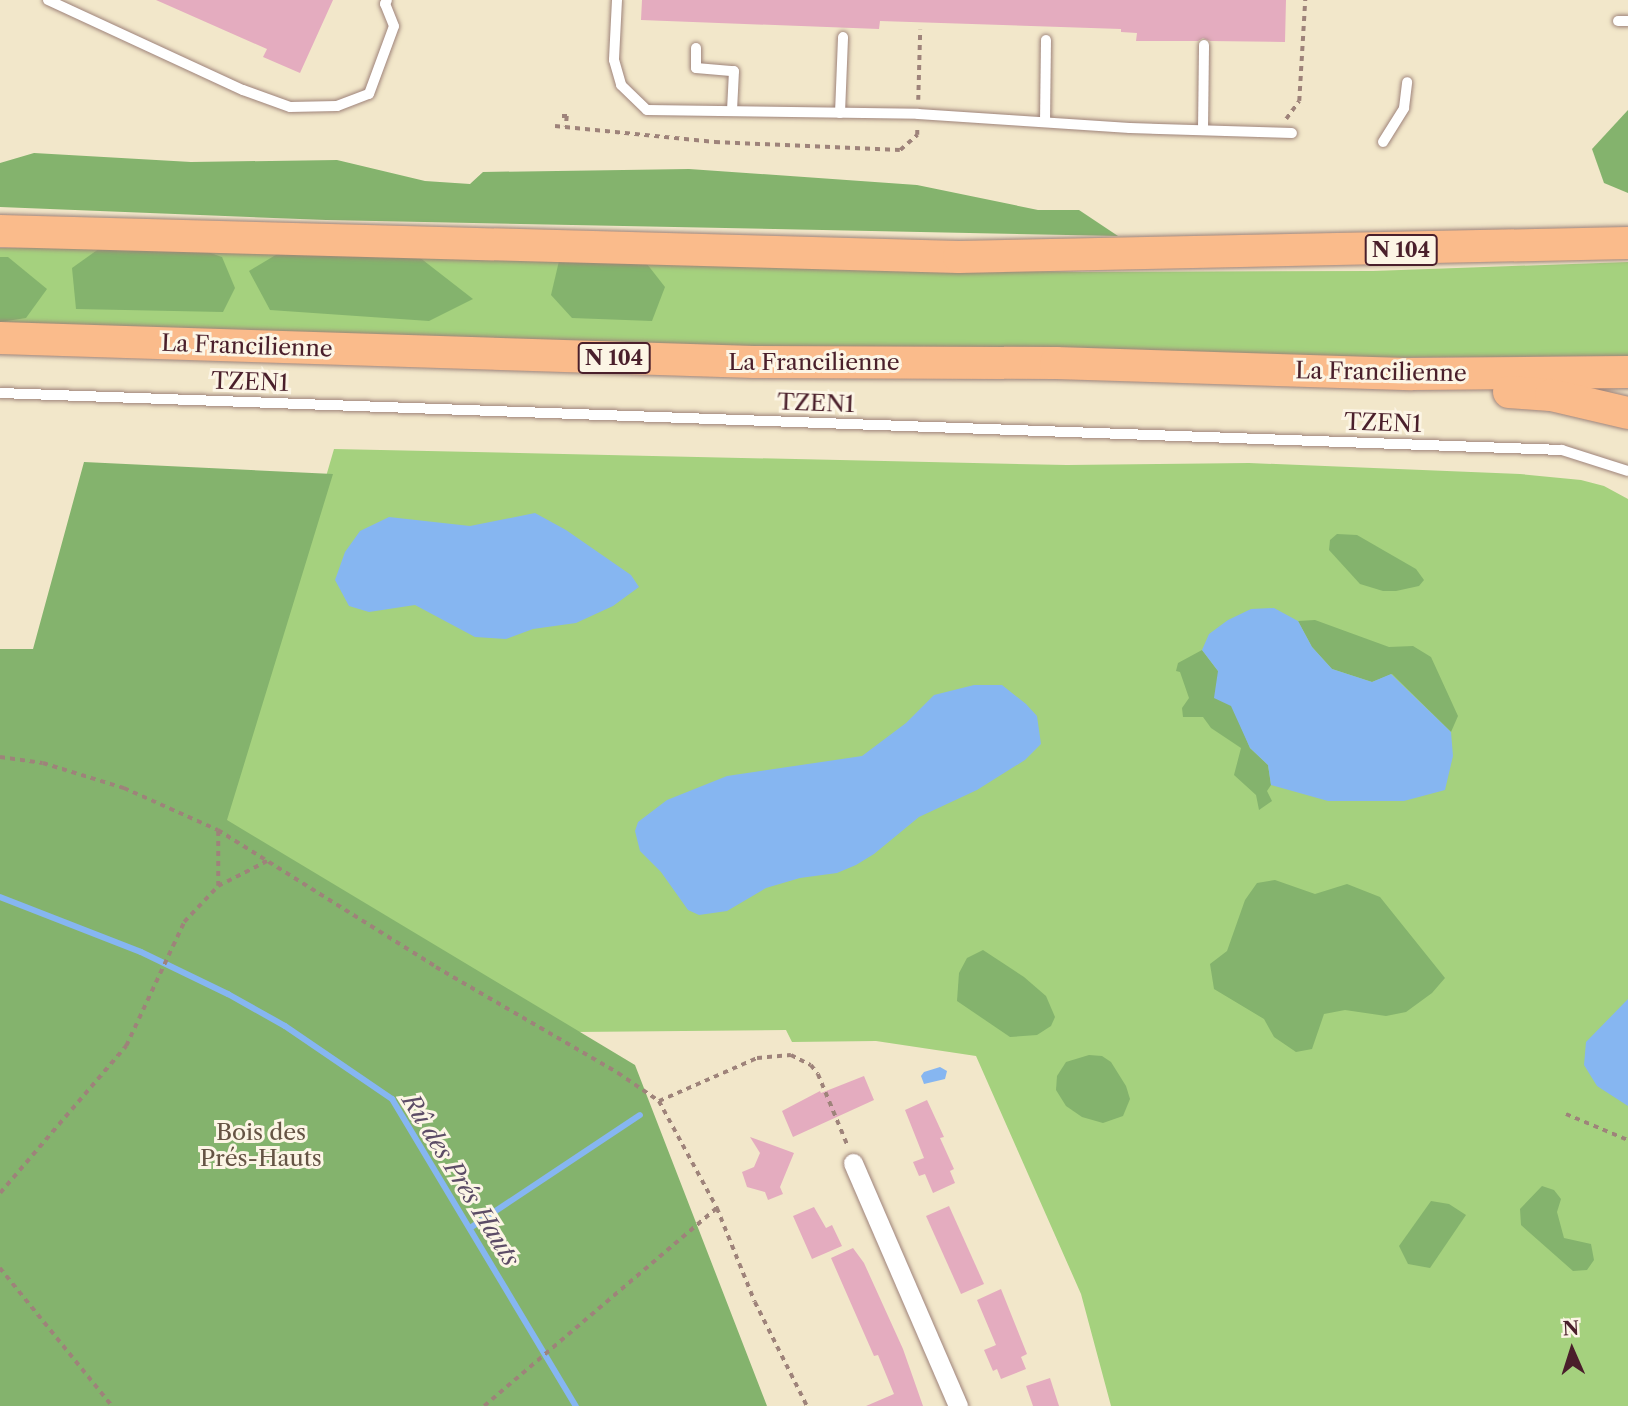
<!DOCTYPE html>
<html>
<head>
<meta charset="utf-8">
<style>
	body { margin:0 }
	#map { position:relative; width:1628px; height:1406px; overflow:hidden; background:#f2e7ca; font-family:"Libre Caslon Text",serif }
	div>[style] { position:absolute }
	.green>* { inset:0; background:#a5d17e }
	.forest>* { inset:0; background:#84b36d }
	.water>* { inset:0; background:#86b6f1 }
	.stream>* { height:6px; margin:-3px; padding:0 3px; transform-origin:3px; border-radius:3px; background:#86b6f1 }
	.building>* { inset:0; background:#e4acbf }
	.path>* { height:3.5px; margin-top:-1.75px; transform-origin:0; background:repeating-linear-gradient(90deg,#9e837a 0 5px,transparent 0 10px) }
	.roads { filter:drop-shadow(0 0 2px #9e837a) drop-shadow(0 0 2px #9e837a) }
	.service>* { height:10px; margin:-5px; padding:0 5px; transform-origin:5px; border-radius:5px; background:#fff }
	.minor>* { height:19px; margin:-9.5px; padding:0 9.5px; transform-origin:9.5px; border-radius:9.5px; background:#fff }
	.trunk>* { height:32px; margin:-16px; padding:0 16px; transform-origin:16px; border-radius:16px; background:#fabb8b }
	span { translate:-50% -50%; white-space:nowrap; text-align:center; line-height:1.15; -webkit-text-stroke:6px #fcf5e5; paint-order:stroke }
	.shield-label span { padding:2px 5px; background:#fcf5e5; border:2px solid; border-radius:5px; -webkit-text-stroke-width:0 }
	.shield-label { font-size:21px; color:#4a1f2b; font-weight:700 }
	.street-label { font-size:23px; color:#4a1f2b }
	.park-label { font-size:23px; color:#655444 }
	.water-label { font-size:24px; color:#5c4c66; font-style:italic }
	.north { position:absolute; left:1537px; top:1315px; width:70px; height:70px; -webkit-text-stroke:5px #fcf5e5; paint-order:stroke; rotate:357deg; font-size:19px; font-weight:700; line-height:28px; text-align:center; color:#4a1f2b }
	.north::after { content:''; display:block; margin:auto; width:24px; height:32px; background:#4a1f2b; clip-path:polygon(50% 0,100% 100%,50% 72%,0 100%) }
</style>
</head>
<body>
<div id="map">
	<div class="green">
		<i style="clip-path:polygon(0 248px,155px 248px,745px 266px,1082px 272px,1373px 271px,1628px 262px,1628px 356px,1348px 358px,969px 354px,0 323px)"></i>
		<i style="clip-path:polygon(334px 449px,1067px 465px,1249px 463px,1520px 474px,1581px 480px,1604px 486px,1628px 499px,1628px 1406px,1111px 1406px,1081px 1294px,976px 1056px,876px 1041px,792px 1042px,786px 1030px,576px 1032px,223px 831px)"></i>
	</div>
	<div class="forest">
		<i style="clip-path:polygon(1628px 110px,1628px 193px,1604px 183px,1592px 149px)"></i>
		<i style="clip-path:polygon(34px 153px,191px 162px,337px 160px,425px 181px,470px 184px,483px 172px,689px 169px,917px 185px,1038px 210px,1079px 210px,1118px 236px,326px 220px,0 207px,0 163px)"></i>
		<i style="clip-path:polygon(100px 248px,202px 250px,222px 257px,235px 288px,223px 312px,76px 309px,72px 268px)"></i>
		<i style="clip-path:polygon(279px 253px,419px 257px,473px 299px,429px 321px,270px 310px,249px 271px)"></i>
		<i style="clip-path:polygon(0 257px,8px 257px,47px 289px,26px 318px,0 322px)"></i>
		<i style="clip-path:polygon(559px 261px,647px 264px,665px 287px,652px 321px,572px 318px,551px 295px)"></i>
		<i style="clip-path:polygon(84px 462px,333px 474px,227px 820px,635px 1065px,767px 1406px,0 1406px,0 649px,33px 649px)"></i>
		<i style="clip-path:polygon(1337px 534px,1357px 535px,1416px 569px,1424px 580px,1419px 586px,1396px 591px,1383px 591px,1360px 584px,1329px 550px,1330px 540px)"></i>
		<i style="clip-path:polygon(1315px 620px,1389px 647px,1413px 646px,1431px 657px,1458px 716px,1451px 732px,1392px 674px,1372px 682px,1332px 669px,1312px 647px,1298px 621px)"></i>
		<i style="clip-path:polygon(1202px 650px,1218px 671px,1250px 748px,1268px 765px,1271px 785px,1267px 791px,1272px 801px,1259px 810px,1256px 795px,1234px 775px,1241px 748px,1211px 728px,1203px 717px,1183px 717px,1182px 708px,1189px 698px,1180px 672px,1176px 671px,1178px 663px)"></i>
		<i style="clip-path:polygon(1275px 880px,1315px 894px,1347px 884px,1380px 897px,1445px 978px,1432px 993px,1406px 1012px,1386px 1016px,1345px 1010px,1324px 1014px,1312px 1049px,1296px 1052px,1274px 1037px,1264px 1019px,1214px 989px,1210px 964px,1227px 951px,1245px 900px,1257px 883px)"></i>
		<i style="clip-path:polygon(983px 950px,1024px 977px,1046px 996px,1055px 1017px,1051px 1026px,1037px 1035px,1010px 1037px,957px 1001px,959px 973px,967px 958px)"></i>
		<i style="clip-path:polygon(1089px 1055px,1102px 1056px,1111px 1062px,1126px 1086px,1130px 1099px,1123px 1116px,1103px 1123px,1082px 1117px,1066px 1106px,1056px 1090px,1057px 1076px,1066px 1062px)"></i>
		<i style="clip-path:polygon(1542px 1186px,1554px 1190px,1561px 1199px,1557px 1212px,1564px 1238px,1591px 1244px,1594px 1260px,1587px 1270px,1573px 1271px,1521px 1225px,1520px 1209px)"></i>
		<i style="clip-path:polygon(1431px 1201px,1449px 1204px,1466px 1215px,1430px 1268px,1408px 1264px,1399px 1246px)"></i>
	</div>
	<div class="water">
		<i style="clip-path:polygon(535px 513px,566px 530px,631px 575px,639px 587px,613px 606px,576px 623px,533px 629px,506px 639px,475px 637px,415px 605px,369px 612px,349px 606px,335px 580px,345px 552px,360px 531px,389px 517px,470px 526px)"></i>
		<i style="clip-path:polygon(1274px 608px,1298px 621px,1312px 647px,1332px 669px,1372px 682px,1391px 674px,1451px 732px,1453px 756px,1445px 790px,1404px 801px,1328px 801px,1271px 785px,1268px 765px,1250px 748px,1231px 706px,1214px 698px,1218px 671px,1202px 650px,1209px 634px,1228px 620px,1251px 609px)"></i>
		<i style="clip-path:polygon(974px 685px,1002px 685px,1026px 704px,1037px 716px,1041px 744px,1025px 760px,977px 790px,919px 817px,874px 854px,856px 865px,837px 873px,800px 878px,766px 888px,727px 911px,699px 915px,688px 910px,661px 872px,640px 851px,635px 831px,638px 822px,667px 800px,727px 776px,862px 756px,906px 723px,934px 695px)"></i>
		<i style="clip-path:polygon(1628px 999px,1628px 1106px,1597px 1086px,1584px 1065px,1586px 1042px)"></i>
		<i style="clip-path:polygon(940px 1067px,947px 1071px,945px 1079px,924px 1084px,921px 1076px,924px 1072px)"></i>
	</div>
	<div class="stream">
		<i style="left:0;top:897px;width:151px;rotate:21.3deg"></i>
		<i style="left:141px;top:952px;width:97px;rotate:25.8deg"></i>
		<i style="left:228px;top:994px;width:65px;rotate:29.3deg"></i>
		<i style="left:285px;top:1026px;width:130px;rotate:34.3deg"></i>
		<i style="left:392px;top:1099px;width:358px;rotate:59.1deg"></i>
		<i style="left:470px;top:1228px;width:204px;rotate:-33.6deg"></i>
	</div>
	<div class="building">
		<i style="clip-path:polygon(156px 0,333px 0,300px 73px,263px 57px,267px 49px)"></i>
		<i style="clip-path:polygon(642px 0,1286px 0,1285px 42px,1210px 41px,1203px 38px,1198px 41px,1136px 41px,1137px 33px,1121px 32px,1121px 29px,880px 21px,879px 29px,641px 20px)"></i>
		<i style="clip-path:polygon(864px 1076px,874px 1100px,793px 1137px,782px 1111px,820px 1091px,821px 1093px)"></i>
		<i style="clip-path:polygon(927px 1100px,944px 1137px,940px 1138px,954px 1169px,950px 1171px,955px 1183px,933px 1193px,925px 1174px,919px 1176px,913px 1162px,924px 1158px,905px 1110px)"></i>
		<i style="clip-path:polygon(750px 1137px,794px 1153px,780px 1187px,783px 1194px,768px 1200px,765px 1192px,747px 1187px,742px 1172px,754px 1167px,760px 1153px)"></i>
		<i style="clip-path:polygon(949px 1206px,984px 1284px,961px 1294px,926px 1216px)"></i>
		<i style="clip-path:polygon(814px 1207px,826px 1228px,832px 1225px,842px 1246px,812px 1259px,793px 1216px)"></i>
		<i style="clip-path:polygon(853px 1248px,864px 1263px,903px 1349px,923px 1406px,866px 1406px,894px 1394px,878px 1355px,874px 1356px,831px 1258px)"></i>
		<i style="clip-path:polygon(1001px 1289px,1027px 1354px,1021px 1357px,1026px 1369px,1001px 1379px,997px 1369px,993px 1371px,984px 1350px,996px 1345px,977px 1300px)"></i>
		<i style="clip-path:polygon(1050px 1378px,1059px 1406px,1033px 1406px,1026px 1386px)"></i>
	</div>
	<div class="path">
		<i style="left:918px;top:100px;width:70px;rotate:-88.4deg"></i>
		<i style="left:562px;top:116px;width:5px"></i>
		<i style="left:567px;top:116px;width:11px;rotate:95deg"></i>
		<i style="left:1286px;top:119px;width:22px;rotate:-54deg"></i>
		<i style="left:1299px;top:101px;width:101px;rotate:-86.6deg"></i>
		<i style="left:555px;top:126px;width:161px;rotate:5.7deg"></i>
		<i style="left:715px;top:142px;width:185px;rotate:2.5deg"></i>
		<i style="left:900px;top:150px;width:23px;rotate:-41deg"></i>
		<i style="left:917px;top:135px;width:7px;rotate:-90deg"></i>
		<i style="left:0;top:757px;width:43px;rotate:7.9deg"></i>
		<i style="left:43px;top:763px;width:85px;rotate:17.2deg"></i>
		<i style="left:124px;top:788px;width:103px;rotate:24.1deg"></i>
		<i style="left:218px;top:830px;width:257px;rotate:32.1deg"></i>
		<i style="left:436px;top:967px;width:211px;rotate:30.2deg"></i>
		<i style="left:618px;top:1073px;width:50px;rotate:34.3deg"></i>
		<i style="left:659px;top:1101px;width:122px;rotate:61.5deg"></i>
		<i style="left:717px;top:1208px;width:101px;rotate:68deg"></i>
		<i style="left:755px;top:1302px;width:116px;rotate:63.4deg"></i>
		<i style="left:218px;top:886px;width:56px;rotate:-90deg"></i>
		<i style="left:659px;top:1101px;width:107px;rotate:-23.7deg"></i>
		<i style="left:757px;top:1058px;width:34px;rotate:-5deg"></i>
		<i style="left:791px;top:1055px;width:22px;rotate:27deg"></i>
		<i style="left:811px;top:1065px;width:11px;rotate:52deg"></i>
		<i style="left:818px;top:1074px;width:76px;rotate:67.5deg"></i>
		<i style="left:1566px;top:1114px;width:67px;rotate:22.8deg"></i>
		<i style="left:0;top:1193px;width:194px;rotate:-49.4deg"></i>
		<i style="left:126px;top:1046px;width:137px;rotate:-64.9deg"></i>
		<i style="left:184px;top:922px;width:50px;rotate:-46.6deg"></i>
		<i style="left:218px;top:886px;width:55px;rotate:-27deg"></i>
		<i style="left:0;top:1268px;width:178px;rotate:50.9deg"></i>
		<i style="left:484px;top:1406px;width:306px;rotate:-40.4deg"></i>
	</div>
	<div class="roads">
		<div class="service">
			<i style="left:48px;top:0;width:215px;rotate:24.8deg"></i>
			<i style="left:243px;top:90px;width:50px;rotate:19.9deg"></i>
			<i style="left:290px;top:107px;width:47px;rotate:-1.2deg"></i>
			<i style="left:337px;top:106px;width:34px;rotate:-21deg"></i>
			<i style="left:369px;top:94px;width:72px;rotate:-69.8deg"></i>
			<i style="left:394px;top:26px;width:24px;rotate:-112deg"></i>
			<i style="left:385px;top:4px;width:4px;rotate:-63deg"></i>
			<i style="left:617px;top:0;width:60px;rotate:92.9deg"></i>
			<i style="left:614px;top:60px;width:26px;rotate:74deg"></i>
			<i style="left:621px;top:85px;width:36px;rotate:44deg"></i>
			<i style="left:647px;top:110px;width:271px;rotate:0.8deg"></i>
			<i style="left:918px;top:114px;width:212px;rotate:3.8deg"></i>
			<i style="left:1130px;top:128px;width:162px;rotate:1.8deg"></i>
			<i style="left:1618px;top:21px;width:10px"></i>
			<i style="left:696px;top:48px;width:20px;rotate:90deg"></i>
			<i style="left:696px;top:68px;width:38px;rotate:5deg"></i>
			<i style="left:734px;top:71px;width:40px;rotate:92.9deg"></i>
			<i style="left:840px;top:113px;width:76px;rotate:-87.7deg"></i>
			<i style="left:1045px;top:122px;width:82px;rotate:-89.3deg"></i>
			<i style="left:1203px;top:130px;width:85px;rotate:-89.3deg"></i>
			<i style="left:1383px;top:142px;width:40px;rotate:-58deg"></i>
			<i style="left:1404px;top:108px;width:26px;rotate:-83deg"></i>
			<i style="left:0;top:393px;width:1563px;rotate:2.09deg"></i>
			<i style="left:1562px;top:450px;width:69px;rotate:17.7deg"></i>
		</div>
		<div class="minor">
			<i style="left:853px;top:1163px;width:265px;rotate:66.6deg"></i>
		</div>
		<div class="trunk">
			<i style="left:0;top:231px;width:959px;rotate:1.55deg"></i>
			<i style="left:959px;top:257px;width:669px;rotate:-1.2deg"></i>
			<i style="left:0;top:338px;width:754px;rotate:1.82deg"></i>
			<i style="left:754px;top:362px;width:302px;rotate:0.2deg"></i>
			<i style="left:1056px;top:363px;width:356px;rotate:1.8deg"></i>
			<i style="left:1412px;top:374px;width:216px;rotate:-0.5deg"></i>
			<i style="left:1509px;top:392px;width:42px;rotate:4.1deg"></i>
			<i style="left:1551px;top:395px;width:79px;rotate:13.2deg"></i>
		</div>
	</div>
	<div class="shield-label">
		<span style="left:1401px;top:250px">N 104</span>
		<span style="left:614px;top:358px">N 104</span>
	</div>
	<div class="street-label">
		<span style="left:247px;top:346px;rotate:2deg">La Francilienne</span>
		<span style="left:814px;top:362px">La Francilienne</span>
		<span style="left:1381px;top:372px;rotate:1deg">La Francilienne</span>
		<span style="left:250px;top:382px;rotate:2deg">TZEN1</span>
		<span style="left:816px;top:403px;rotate:2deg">TZEN1</span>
		<span style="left:1383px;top:423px;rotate:2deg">TZEN1</span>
	</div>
	<div class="park-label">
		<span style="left:261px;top:1145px">Bois des<br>Prés-Hauts</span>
	</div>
	<div class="water-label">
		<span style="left:461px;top:1180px;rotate:58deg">Rû des Prés Hauts</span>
	</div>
	<div class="north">N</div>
</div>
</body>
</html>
